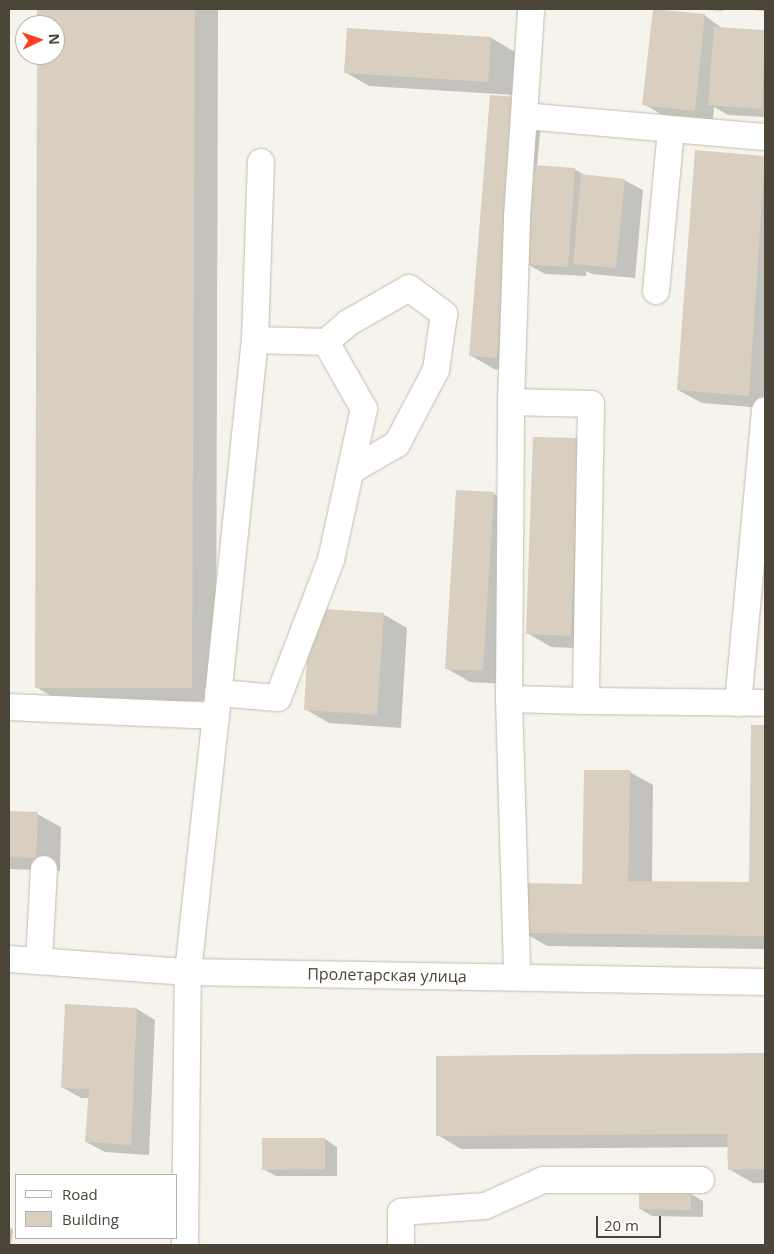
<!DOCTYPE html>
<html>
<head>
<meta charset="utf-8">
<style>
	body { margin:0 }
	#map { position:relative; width:774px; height:1254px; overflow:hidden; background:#f6f3ec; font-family:"Open Sans",sans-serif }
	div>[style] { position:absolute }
	.shadow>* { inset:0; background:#0003 }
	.building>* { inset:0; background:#d8cfc1 }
	.roads { filter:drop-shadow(0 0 1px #c2bbae) drop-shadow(0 0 1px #c2bbae) }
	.minor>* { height:26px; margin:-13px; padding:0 13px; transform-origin:13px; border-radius:13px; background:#fff }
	span { translate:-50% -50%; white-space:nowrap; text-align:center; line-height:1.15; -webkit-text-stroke:5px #fff; paint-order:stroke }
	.street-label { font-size:16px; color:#4b4439 }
	.frame { position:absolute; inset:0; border:10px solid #4b4439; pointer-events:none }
	.legend { position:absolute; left:15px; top:1174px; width:162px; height:65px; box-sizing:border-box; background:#fff; border:1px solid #b7b4b0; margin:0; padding:6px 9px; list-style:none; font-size:15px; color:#4b4439 }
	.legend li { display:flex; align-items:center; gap:10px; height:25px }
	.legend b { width:25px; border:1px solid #b7b4b0 }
	.north { position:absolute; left:15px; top:15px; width:50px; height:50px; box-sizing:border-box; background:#fff; border:1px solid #b7b4b0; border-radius:50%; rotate:87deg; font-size:14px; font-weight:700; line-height:20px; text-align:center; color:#4b4439 }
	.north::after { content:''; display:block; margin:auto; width:18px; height:22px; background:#fc3f1d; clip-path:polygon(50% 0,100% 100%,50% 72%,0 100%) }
	.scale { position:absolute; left:596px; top:1216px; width:65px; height:22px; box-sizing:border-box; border:2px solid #4b4439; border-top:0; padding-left:6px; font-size:15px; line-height:18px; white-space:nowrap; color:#4b4439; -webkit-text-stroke:4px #fff; paint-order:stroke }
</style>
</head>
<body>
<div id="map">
	<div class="shadow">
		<i style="clip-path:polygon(39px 9px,218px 9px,216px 701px,60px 701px,36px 687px,38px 55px,55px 55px,55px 25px,39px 25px)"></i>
		<i style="clip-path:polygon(690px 9px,723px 9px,723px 11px)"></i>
		<i style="clip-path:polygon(748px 9px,765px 9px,765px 11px,751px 10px)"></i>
		<i style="clip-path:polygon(704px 15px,722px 28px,765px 32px,765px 117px,728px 115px,714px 107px,713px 120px,662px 115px,644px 104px)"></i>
		<i style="clip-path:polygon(491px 38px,515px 52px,512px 95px,369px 86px,345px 72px)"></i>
		<i style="clip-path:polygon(491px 96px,542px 112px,537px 166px,574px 169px,587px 176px,624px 180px,643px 190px,635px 278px,592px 274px,586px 271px,586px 276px,545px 274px,529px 265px,520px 371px,494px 369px,470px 355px)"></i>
		<i style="clip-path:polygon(696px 152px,765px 157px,765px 408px,702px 403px,678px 390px)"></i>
		<i style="clip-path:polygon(578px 440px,595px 649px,551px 647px,527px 633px)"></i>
		<i style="clip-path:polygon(457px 491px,494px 494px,518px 507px,507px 684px,470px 682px,446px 668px)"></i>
		<i style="clip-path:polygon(383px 614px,407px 628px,401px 728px,329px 723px,305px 709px)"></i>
		<i style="clip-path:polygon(752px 727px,765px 727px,765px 949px,547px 946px,523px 932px,583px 885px,630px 772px,653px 785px,652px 882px,750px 884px)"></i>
		<i style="clip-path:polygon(9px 813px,37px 814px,61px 827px,60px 871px,9px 869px)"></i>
		<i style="clip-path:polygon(137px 1009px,155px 1020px,149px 1155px,105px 1152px,86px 1142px,89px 1098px,81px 1098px,62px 1087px)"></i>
		<i style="clip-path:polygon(765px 1055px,765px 1183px,753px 1183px,729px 1169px,729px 1147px,461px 1149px,438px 1135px,437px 1058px)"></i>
		<i style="clip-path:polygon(325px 1139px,337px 1147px,337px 1176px,276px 1176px,263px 1169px)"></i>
		<i style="clip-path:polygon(691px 1194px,703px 1201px,703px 1217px,652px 1216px,640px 1209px)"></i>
		<i style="clip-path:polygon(9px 1227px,13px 1230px,11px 1245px,9px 1245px)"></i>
	</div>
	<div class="building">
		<i style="clip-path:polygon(37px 9px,195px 9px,192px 688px,35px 688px,37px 55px,55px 55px,55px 25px,37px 25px)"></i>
		<i style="clip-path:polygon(653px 9px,705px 14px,695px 111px,642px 105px)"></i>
		<i style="clip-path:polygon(714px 27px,765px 30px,762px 109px,708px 105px)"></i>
		<i style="clip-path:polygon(347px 28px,491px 37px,488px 82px,344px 73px)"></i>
		<i style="clip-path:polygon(490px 95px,518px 97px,497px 358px,469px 356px)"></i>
		<i style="clip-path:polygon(695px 150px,765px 156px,749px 396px,677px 390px)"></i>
		<i style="clip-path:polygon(532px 165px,575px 168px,568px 267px,525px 264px)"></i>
		<i style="clip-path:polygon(581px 174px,625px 179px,616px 268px,573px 264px)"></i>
		<i style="clip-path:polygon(533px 437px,579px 438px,571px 636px,526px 634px)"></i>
		<i style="clip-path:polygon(456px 490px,494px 492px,483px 671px,445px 669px)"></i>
		<i style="clip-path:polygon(310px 608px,384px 613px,377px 715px,304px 710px)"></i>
		<i style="clip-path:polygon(751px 725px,765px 725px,765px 936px,522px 933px,522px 883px,582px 884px,584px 770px,630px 770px,628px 881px,749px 882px)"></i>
		<i style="clip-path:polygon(9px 811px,38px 812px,36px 858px,9px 857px)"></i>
		<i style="clip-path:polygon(65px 1004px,137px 1008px,131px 1145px,85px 1142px,89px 1089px,61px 1088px)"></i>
		<i style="clip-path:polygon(765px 1053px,765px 1169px,728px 1170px,727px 1134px,436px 1136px,436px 1056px)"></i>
		<i style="clip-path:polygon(262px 1138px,325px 1138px,325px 1169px,262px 1170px)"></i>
		<i style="clip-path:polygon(639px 1192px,691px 1193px,691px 1210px,639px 1209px)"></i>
	</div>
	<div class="roads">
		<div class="minor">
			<i style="left:524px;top:116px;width:242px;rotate:5deg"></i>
			<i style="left:656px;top:291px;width:162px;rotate:-84.7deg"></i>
			<i style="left:326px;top:342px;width:29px;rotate:-41deg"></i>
			<i style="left:348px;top:323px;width:70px;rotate:-29.8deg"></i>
			<i style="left:409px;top:288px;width:44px;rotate:36.6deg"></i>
			<i style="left:444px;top:314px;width:57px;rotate:98.1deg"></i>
			<i style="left:436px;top:370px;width:84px;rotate:117.8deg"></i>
			<i style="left:397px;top:444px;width:54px;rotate:150.1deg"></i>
			<i style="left:511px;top:402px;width:185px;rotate:-88.1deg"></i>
			<i style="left:517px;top:217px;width:208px;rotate:-86.1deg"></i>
			<i style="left:218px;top:693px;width:60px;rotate:4.8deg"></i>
			<i style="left:278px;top:698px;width:148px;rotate:-69deg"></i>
			<i style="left:331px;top:560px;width:155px;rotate:-77.7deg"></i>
			<i style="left:364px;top:409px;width:77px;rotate:-119.6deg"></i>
			<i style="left:326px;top:342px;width:71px;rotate:-178.4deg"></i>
			<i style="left:509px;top:699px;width:297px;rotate:-89.6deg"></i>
			<i style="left:511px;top:402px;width:80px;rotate:1.4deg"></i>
			<i style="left:591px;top:404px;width:297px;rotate:91deg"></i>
			<i style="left:586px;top:701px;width:77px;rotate:-178.5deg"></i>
			<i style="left:509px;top:699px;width:276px;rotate:88.3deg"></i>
			<i style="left:586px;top:701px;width:179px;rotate:0.6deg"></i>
			<i style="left:738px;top:703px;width:294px;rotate:-84.7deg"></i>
			<i style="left:9px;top:707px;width:207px;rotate:2.5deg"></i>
			<i style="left:216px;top:716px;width:378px;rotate:-84.1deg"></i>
			<i style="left:255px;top:340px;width:178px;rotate:-88.1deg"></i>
			<i style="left:9px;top:959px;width:179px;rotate:4.2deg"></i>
			<i style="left:188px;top:972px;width:577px;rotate:0.99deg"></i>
			<i style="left:39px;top:961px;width:92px;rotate:-86.9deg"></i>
			<i style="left:185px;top:1245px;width:273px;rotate:-89.4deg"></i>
			<i style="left:188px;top:972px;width:258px;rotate:-83.8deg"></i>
			<i style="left:401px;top:1245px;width:33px;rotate:-90deg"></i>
			<i style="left:401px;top:1212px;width:84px;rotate:-4.1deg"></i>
			<i style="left:485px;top:1206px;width:64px;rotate:-24.1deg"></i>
			<i style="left:543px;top:1180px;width:158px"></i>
		</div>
	</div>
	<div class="street-label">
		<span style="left:387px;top:975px;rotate:1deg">Пролетарская улица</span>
	</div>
	<div class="frame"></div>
	<ul class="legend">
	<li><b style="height:6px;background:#fff"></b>Road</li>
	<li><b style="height:14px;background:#d8cfc1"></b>Building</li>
	</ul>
	<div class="north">N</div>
	<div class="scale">20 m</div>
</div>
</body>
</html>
